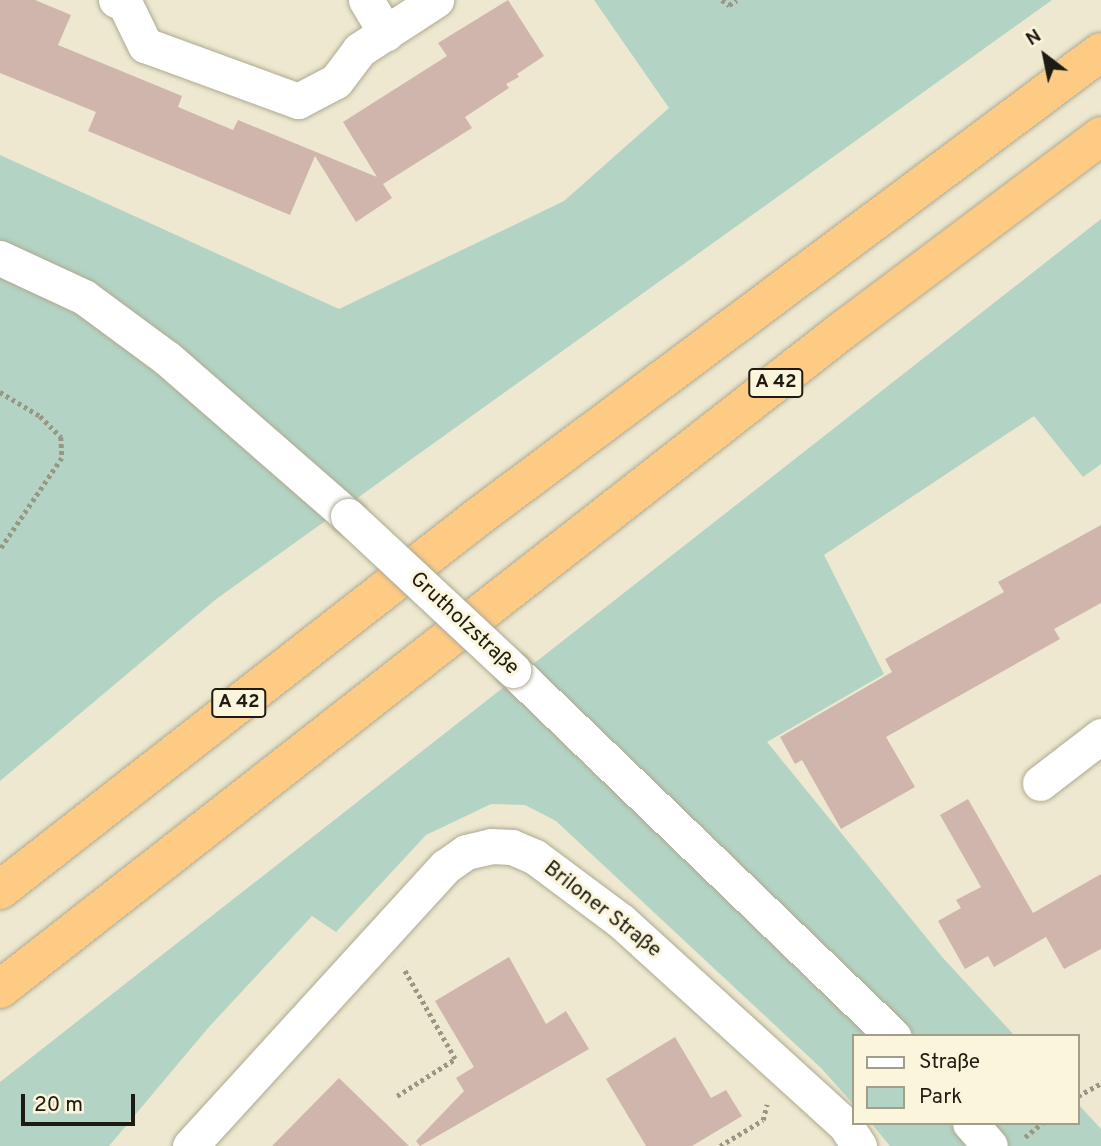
<!DOCTYPE html>
<html>
<head>
<meta charset="utf-8">
<style>
	body { margin:0 }
	#map { position:relative; width:1101px; height:1146px; overflow:hidden; background:#ede8cf; font-family:Overpass,sans-serif }
	div>[style] { position:absolute }
	.green>* { inset:0; background:#b3d4c4 }
	.building>* { inset:0; background:#d0b5ac }
	.path>* { height:4.5px; margin-top:-2.25px; transform-origin:0; background:repeating-linear-gradient(90deg,#9a9684 0 3.5px,transparent 0 7px) }
	.roads { filter:drop-shadow(0 0 2px #aea992) drop-shadow(0 0 2px #aea992) }
	.street>* { height:35px; margin:-17.5px; padding:0 17.5px; transform-origin:17.5px; border-radius:17.5px; background:#fff }
	.highway>* { height:38px; margin:-19px; padding:0 19px; transform-origin:19px; border-radius:19px; background:#fecb85 }
	.bridges { filter:drop-shadow(0 0 2px #aea992) drop-shadow(0 0 2px #aea992) }
	.street-bridge>* { height:35px; margin:-17.5px; padding:0 17.5px; transform-origin:17.5px; border-radius:17.5px; background:#fff }
	span { translate:-50% -50%; white-space:nowrap; text-align:center; line-height:1.15; -webkit-text-stroke:6px #fbf5dc; paint-order:stroke }
	.shield-label span { padding:2px 5px; background:#fbf5dc; border:2px solid; border-radius:5px; -webkit-text-stroke-width:0 }
	.shield-label { font-size:19px; color:#1d1b12; font-weight:700 }
	.street-label { font-size:21px; color:#1d1b12 }
	.legend { position:absolute; left:852px; top:1034px; width:228px; height:91px; box-sizing:border-box; background:#fbf5dc; border:2px solid #a29e8b; margin:0; padding:9px 12px; list-style:none; font-size:21px; color:#1d1b12 }
	.legend li { display:flex; align-items:center; gap:14px; height:35px }
	.legend b { width:35px; border:2px solid #a29e8b }
	.north { position:absolute; left:1010px; top:21px; width:70px; height:70px; -webkit-text-stroke:5px #fbf5dc; paint-order:stroke; rotate:328deg; font-size:19px; font-weight:700; line-height:28px; text-align:center; color:#1d1b12 }
	.north::after { content:''; display:block; margin:auto; width:24px; height:32px; background:#1d1b12; clip-path:polygon(50% 0,100% 100%,50% 72%,0 100%) }
	.scale { position:absolute; left:21px; top:1094px; width:114px; height:32px; box-sizing:border-box; border:4px solid #1d1b12; border-top:0; padding-left:9px; font-size:21px; line-height:24px; white-space:nowrap; color:#1d1b12; -webkit-text-stroke:5px #fbf5dc; paint-order:stroke }
</style>
</head>
<body>
<div id="map">
	<div class="green">
		<i style="clip-path:polygon(594px 0,1052px 0,215px 600px,0 781px,0 155px,339px 309px,564px 201px,669px 108px)"></i>
		<i style="clip-path:polygon(1101px 219px,1101px 464px,1083px 477px,1034px 416px,824px 555px,884px 674px,767px 742px,943px 958px,1015px 1036px,854px 1036px,854px 1105px,822px 1069px,556px 821px,525px 805px,491px 804px,426px 835px,336px 932px,312px 916px,208px 1028px,109px 1146px,0 1146px,0 1082px)"></i>
		<i style="clip-path:polygon(1078px 1104px,1101px 1129px,1101px 1146px,890px 1146px,871px 1123px,1078px 1123px)"></i>
	</div>
	<div class="building">
		<i style="clip-path:polygon(0 0,35px 0,71px 15px,58px 45px,182px 96px,178px 107px,233px 130px,238px 120px,377px 177px,343px 122px,447px 56px,438px 43px,508px 0,544px 56px,517px 74px,519px 77px,506px 84px,509px 88px,465px 117px,472px 128px,383px 184px,392px 198px,356px 222px,315px 156px,290px 215px,88px 131px,96px 112px,0 73px)"></i>
		<i style="clip-path:polygon(1101px 525px,1101px 603px,1054px 629px,1060px 639px,886px 737px,915px 787px,841px 829px,802px 760px,795px 764px,780px 737px,892px 672px,885px 659px,1004px 592px,998px 582px)"></i>
		<i style="clip-path:polygon(968px 799px,1033px 913px,1101px 874px,1101px 949px,1064px 969px,1041px 928px,1046px 937px,994px 967px,988px 956px,965px 969px,938px 921px,961px 908px,956px 900px,981px 887px,940px 815px)"></i>
		<i style="clip-path:polygon(509px 957px,546px 1024px,566px 1011px,589px 1049px,420px 1146px,416px 1141px,464px 1091px,456px 1078px,474px 1067px,435px 1001px)"></i>
		<i style="clip-path:polygon(675px 1037px,711px 1098px,726px 1090px,742px 1116px,692px 1146px,646px 1146px,606px 1079px)"></i>
		<i style="clip-path:polygon(339px 1078px,409px 1146px,272px 1146px)"></i>
	</div>
	<div class="path">
		<i style="left:722px;top:0;width:9px;rotate:36deg"></i>
		<i style="left:729px;top:5px;width:9px;rotate:-32deg"></i>
		<i style="left:0;top:392px;width:47px;rotate:31deg"></i>
		<i style="left:40px;top:416px;width:30px;rotate:45deg"></i>
		<i style="left:61px;top:437px;width:21px;rotate:87deg"></i>
		<i style="left:62px;top:458px;width:111px;rotate:124deg"></i>
		<i style="left:397px;top:1096px;width:69px;rotate:-32.5deg"></i>
		<i style="left:455px;top:1059px;width:105px;rotate:-119.7deg"></i>
		<i style="left:1078px;top:1096px;width:26px;rotate:-29deg"></i>
		<i style="left:1025px;top:1137px;width:22px;rotate:-39deg"></i>
		<i style="left:720px;top:1146px;width:50px;rotate:-31.2deg"></i>
		<i style="left:763px;top:1120px;width:16px;rotate:-76deg"></i>
	</div>
	<div class="roads">
		<div class="street">
			<i style="left:116px;top:0;width:10px;rotate:24deg"></i>
			<i style="left:125px;top:4px;width:46px;rotate:64deg"></i>
			<i style="left:145px;top:45px;width:163px;rotate:20.1deg"></i>
			<i style="left:298px;top:101px;width:43px;rotate:-27.8deg"></i>
			<i style="left:336px;top:81px;width:39px;rotate:-53deg"></i>
			<i style="left:359px;top:50px;width:92px;rotate:-33deg"></i>
			<i style="left:366px;top:0;width:39px;rotate:59deg"></i>
			<i style="left:0;top:258px;width:93px;rotate:24.9deg"></i>
			<i style="left:84px;top:297px;width:104px;rotate:36.4deg"></i>
			<i style="left:168px;top:359px;width:239px;rotate:41.1deg"></i>
			<i style="left:513px;top:670px;width:528px;rotate:43.92deg"></i>
			<i style="left:1040px;top:783px;width:77px;rotate:-37.6deg"></i>
			<i style="left:970px;top:1123px;width:30px;rotate:49deg"></i>
			<i style="left:190px;top:1146px;width:379px;rotate:-47.6deg"></i>
			<i style="left:446px;top:866px;width:24px;rotate:-35deg"></i>
			<i style="left:466px;top:852px;width:26px;rotate:-13deg"></i>
			<i style="left:491px;top:846px;width:21px;rotate:3deg"></i>
			<i style="left:512px;top:847px;width:25px;rotate:23deg"></i>
			<i style="left:535px;top:857px;width:107px;rotate:36.7deg"></i>
			<i style="left:621px;top:921px;width:304px;rotate:42.3deg"></i>
			<i style="left:846px;top:1126px;width:24px;rotate:57deg"></i>
		</div>
		<div class="highway">
			<i style="left:0;top:890px;width:606px;rotate:-37.97deg"></i>
			<i style="left:478px;top:517px;width:777px;rotate:-36.74deg"></i>
			<i style="left:0;top:989px;width:1070px;rotate:-38.02deg"></i>
			<i style="left:843px;top:330px;width:323px;rotate:-36.9deg"></i>
		</div>
	</div>
	<div class="bridges">
		<div class="street-bridge">
			<i style="left:348px;top:516px;width:226px;rotate:43deg"></i>
		</div>
	</div>
	<div class="shield-label">
		<span style="left:776px;top:383px">A 42</span>
		<span style="left:239px;top:703px">A 42</span>
	</div>
	<div class="street-label">
		<span style="left:464px;top:624px;rotate:43deg">Grutholzstraße</span>
		<span style="left:602px;top:910px;rotate:38deg">Briloner Straße</span>
	</div>
	<ul class="legend">
	<li><b style="height:9px;background:#fff"></b>Straße</li>
	<li><b style="height:19px;background:#b3d4c4"></b>Park</li>
	</ul>
	<div class="north">N</div>
	<div class="scale">20 m</div>
</div>
</body>
</html>
